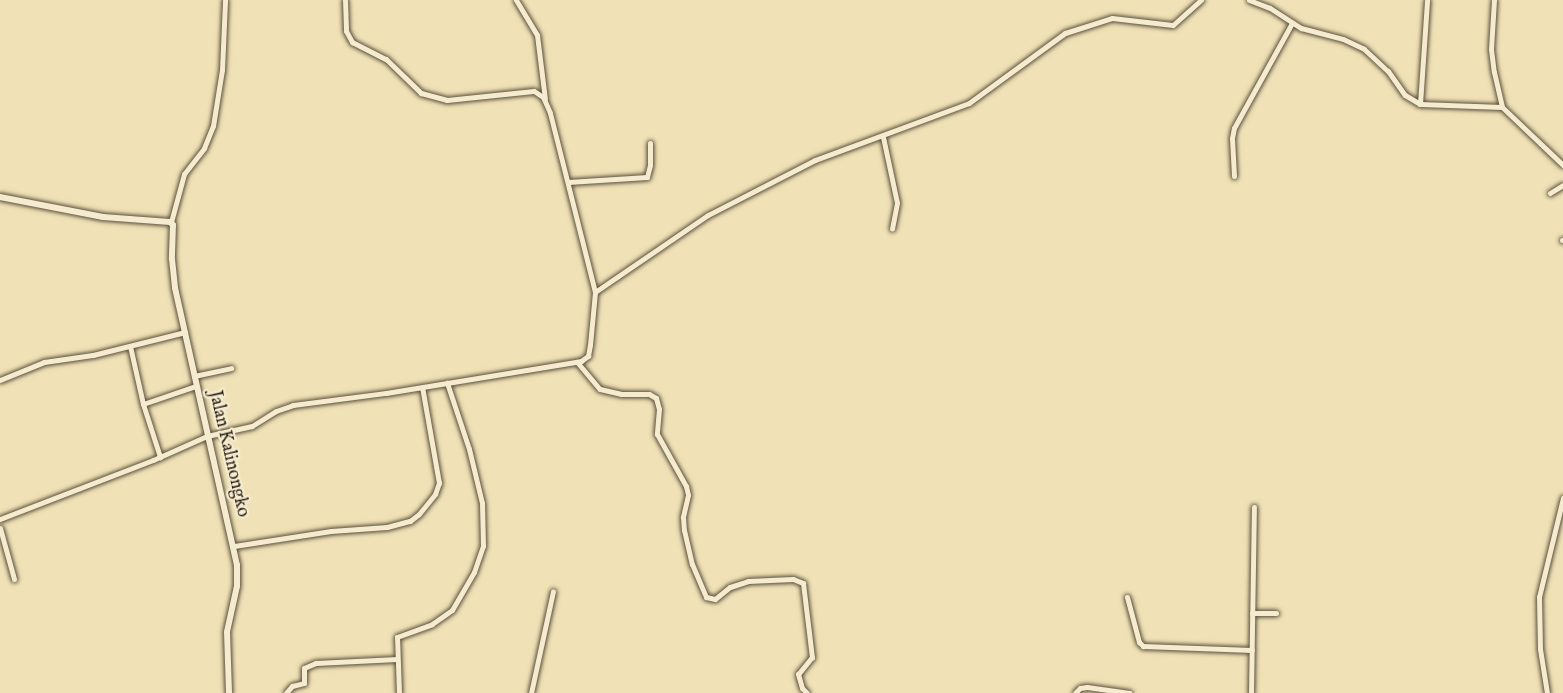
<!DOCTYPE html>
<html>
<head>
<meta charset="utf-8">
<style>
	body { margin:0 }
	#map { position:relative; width:1563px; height:693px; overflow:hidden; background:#f0e2b6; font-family:"IM FELL English",serif }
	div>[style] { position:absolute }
	.roads { filter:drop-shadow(0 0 2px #5b4f3c) drop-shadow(0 0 2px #5b4f3c) }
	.minor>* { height:5px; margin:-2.5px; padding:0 2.5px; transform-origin:2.5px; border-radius:2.5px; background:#f5ecd0 }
	.tertiary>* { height:6px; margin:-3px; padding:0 3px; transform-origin:3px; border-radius:3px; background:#f5ecd0 }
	span { translate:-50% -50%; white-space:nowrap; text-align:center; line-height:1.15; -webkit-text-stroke:4.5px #f5ecd0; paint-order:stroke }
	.street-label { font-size:18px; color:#291e14 }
</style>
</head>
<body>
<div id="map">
	<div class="roads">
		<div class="minor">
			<i style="left:345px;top:0;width:31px;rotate:88deg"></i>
			<i style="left:346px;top:31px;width:13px;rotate:61deg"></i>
			<i style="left:352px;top:42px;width:38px;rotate:27deg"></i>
			<i style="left:386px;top:59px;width:49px;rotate:44.2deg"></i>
			<i style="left:421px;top:93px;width:27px;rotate:15deg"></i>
			<i style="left:447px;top:100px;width:87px;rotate:-5.9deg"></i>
			<i style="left:534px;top:91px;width:11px;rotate:34deg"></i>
			<i style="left:543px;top:97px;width:17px;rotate:66deg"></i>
			<i style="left:550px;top:113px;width:185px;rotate:75.9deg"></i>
			<i style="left:516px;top:0;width:41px;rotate:59deg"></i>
			<i style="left:537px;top:35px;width:64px;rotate:82.9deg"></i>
			<i style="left:1249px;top:0;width:22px;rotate:21deg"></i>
			<i style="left:1270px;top:8px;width:37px;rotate:33deg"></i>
			<i style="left:1301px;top:28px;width:43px;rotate:14.7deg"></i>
			<i style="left:1343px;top:39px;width:23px;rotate:25deg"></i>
			<i style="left:1364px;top:49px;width:33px;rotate:43deg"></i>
			<i style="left:1388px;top:71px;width:29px;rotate:55deg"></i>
			<i style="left:1405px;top:95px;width:17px;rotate:31deg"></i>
			<i style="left:1420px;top:104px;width:82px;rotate:2.1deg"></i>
			<i style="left:1502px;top:107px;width:84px;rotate:43.6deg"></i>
			<i style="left:1494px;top:0;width:49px;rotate:93.5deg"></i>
			<i style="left:1491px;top:49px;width:23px;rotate:83deg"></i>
			<i style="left:1494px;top:72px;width:36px;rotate:77deg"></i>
			<i style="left:1420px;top:104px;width:104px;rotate:-86.1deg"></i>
			<i style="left:883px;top:137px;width:67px;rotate:78deg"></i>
			<i style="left:897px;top:203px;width:26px;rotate:101deg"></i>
			<i style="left:1234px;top:176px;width:38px;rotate:-93deg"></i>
			<i style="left:1232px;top:138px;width:10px;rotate:-79deg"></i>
			<i style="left:1234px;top:128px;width:120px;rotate:-61.1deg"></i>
			<i style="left:568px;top:182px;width:79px;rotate:-3.6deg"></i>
			<i style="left:647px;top:177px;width:12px;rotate:-76deg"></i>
			<i style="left:650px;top:165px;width:22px;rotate:-90deg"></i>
			<i style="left:1550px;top:193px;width:15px;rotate:-32deg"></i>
			<i style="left:171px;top:222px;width:50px;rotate:-74.8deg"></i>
			<i style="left:184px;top:174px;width:33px;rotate:-52deg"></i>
			<i style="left:204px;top:148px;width:24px;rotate:-68deg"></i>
			<i style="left:213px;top:126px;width:57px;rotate:-80.9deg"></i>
			<i style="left:222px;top:70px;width:70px;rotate:-87.5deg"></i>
			<i style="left:1562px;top:240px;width:1px"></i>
			<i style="left:130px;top:346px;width:59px;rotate:77.4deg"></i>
			<i style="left:143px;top:404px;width:56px;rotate:72.2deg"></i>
			<i style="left:577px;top:362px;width:35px;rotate:50deg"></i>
			<i style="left:600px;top:389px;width:22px;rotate:13deg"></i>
			<i style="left:621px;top:394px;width:28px"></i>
			<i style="left:649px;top:394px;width:8px;rotate:30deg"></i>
			<i style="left:656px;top:398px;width:11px;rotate:75deg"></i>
			<i style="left:659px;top:409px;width:25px;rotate:95deg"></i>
			<i style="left:657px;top:434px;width:60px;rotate:60.9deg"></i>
			<i style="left:686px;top:486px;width:9px;rotate:77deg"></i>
			<i style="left:688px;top:495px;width:23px;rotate:103deg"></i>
			<i style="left:683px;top:517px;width:13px;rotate:86deg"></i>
			<i style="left:684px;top:530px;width:35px;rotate:77deg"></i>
			<i style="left:692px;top:564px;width:36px;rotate:67deg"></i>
			<i style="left:706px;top:597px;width:9px;rotate:13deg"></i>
			<i style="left:715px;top:599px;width:19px;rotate:-39deg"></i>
			<i style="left:730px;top:587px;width:19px;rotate:-18deg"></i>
			<i style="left:748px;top:581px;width:45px;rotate:-2.5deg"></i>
			<i style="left:793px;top:579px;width:11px;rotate:22deg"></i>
			<i style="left:803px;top:583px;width:75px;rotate:83.1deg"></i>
			<i style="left:812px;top:657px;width:22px;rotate:129deg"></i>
			<i style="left:798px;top:674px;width:15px;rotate:74deg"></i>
			<i style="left:802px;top:688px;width:7px;rotate:45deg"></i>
			<i style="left:194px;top:376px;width:38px;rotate:-12deg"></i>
			<i style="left:0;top:380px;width:48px;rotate:-22.2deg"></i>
			<i style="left:44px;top:362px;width:49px;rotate:-8.1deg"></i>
			<i style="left:93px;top:355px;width:95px;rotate:-14deg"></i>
			<i style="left:143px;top:404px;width:56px;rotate:-18.8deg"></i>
			<i style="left:0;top:519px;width:164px;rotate:-21.1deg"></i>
			<i style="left:153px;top:460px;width:59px;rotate:-24deg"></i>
			<i style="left:207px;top:436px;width:46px;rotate:-12.5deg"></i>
			<i style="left:252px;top:426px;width:28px;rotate:-32deg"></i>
			<i style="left:276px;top:411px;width:18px;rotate:-19deg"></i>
			<i style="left:293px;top:405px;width:94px;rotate:-7.4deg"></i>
			<i style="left:386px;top:393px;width:198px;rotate:-9.3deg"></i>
			<i style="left:581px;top:361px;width:9px;rotate:-36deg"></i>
			<i style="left:588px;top:356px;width:11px;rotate:-80deg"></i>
			<i style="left:590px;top:345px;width:53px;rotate:-84.6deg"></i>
			<i style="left:595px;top:292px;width:137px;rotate:-34.3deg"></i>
			<i style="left:708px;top:215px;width:120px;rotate:-27.2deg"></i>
			<i style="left:815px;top:160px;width:164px;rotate:-20.3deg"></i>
			<i style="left:969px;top:103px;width:119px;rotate:-36.1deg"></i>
			<i style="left:1065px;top:33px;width:49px;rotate:-17.7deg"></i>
			<i style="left:1112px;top:18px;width:61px;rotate:6.5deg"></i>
			<i style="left:1173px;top:25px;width:38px;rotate:-42deg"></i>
			<i style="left:0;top:528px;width:53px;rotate:74.6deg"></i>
			<i style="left:234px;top:546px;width:98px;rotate:-8.8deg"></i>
			<i style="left:331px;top:531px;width:56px;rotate:-4.1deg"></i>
			<i style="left:387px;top:527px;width:24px;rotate:-15deg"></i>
			<i style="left:410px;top:521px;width:11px;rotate:-38deg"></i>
			<i style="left:419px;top:514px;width:26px;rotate:-51deg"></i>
			<i style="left:435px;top:494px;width:12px;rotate:-70deg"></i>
			<i style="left:439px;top:483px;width:97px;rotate:-100deg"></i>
			<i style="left:1127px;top:597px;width:47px;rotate:75.1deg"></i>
			<i style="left:1139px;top:642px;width:6px;rotate:45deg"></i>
			<i style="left:1143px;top:646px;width:109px;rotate:2.1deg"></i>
			<i style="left:1252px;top:613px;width:24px"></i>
			<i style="left:286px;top:693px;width:9px;rotate:-49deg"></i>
			<i style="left:292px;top:686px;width:12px;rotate:-14deg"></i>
			<i style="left:304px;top:683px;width:15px;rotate:-90deg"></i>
			<i style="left:304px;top:668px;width:13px;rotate:-23deg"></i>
			<i style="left:316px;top:663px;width:81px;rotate:-2.8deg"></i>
			<i style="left:399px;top:693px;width:56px;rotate:-92deg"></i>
			<i style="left:397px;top:637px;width:37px;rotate:-20deg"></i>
			<i style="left:432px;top:624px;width:24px;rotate:-35deg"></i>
			<i style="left:452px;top:610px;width:44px;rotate:-59.9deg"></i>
			<i style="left:474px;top:572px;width:28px;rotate:-71deg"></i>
			<i style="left:483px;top:546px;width:43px;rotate:-91.3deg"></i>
			<i style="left:482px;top:503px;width:56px;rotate:-103.5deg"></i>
			<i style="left:469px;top:449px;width:70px;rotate:-108.4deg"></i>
			<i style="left:531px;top:693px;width:104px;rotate:-77.8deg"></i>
			<i style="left:1075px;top:693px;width:7px;rotate:-45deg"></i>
			<i style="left:1080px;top:688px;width:7px;rotate:-8deg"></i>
			<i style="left:1087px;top:687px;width:43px;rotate:7.9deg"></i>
			<i style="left:1251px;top:693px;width:186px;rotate:-89.1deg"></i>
			<i style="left:1547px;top:693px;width:45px;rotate:-99deg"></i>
			<i style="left:1540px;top:649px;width:52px;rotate:-91.1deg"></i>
			<i style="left:1539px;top:597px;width:102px;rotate:-76.4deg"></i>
		</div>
		<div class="tertiary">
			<i style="left:0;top:197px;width:105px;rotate:11deg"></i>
			<i style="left:103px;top:217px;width:67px;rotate:4.3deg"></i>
			<i style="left:170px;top:222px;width:4px;rotate:45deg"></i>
			<i style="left:173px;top:225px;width:34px;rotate:92deg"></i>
			<i style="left:172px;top:259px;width:29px;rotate:84deg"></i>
			<i style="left:175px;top:288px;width:284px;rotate:77.4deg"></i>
			<i style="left:237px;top:565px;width:21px;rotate:90deg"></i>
			<i style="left:237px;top:586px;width:47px;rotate:102.3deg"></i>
			<i style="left:227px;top:632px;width:61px;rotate:88.1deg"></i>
		</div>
	</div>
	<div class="street-label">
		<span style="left:228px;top:454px;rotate:77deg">Jalan Kalinongko</span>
	</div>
</div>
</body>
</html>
